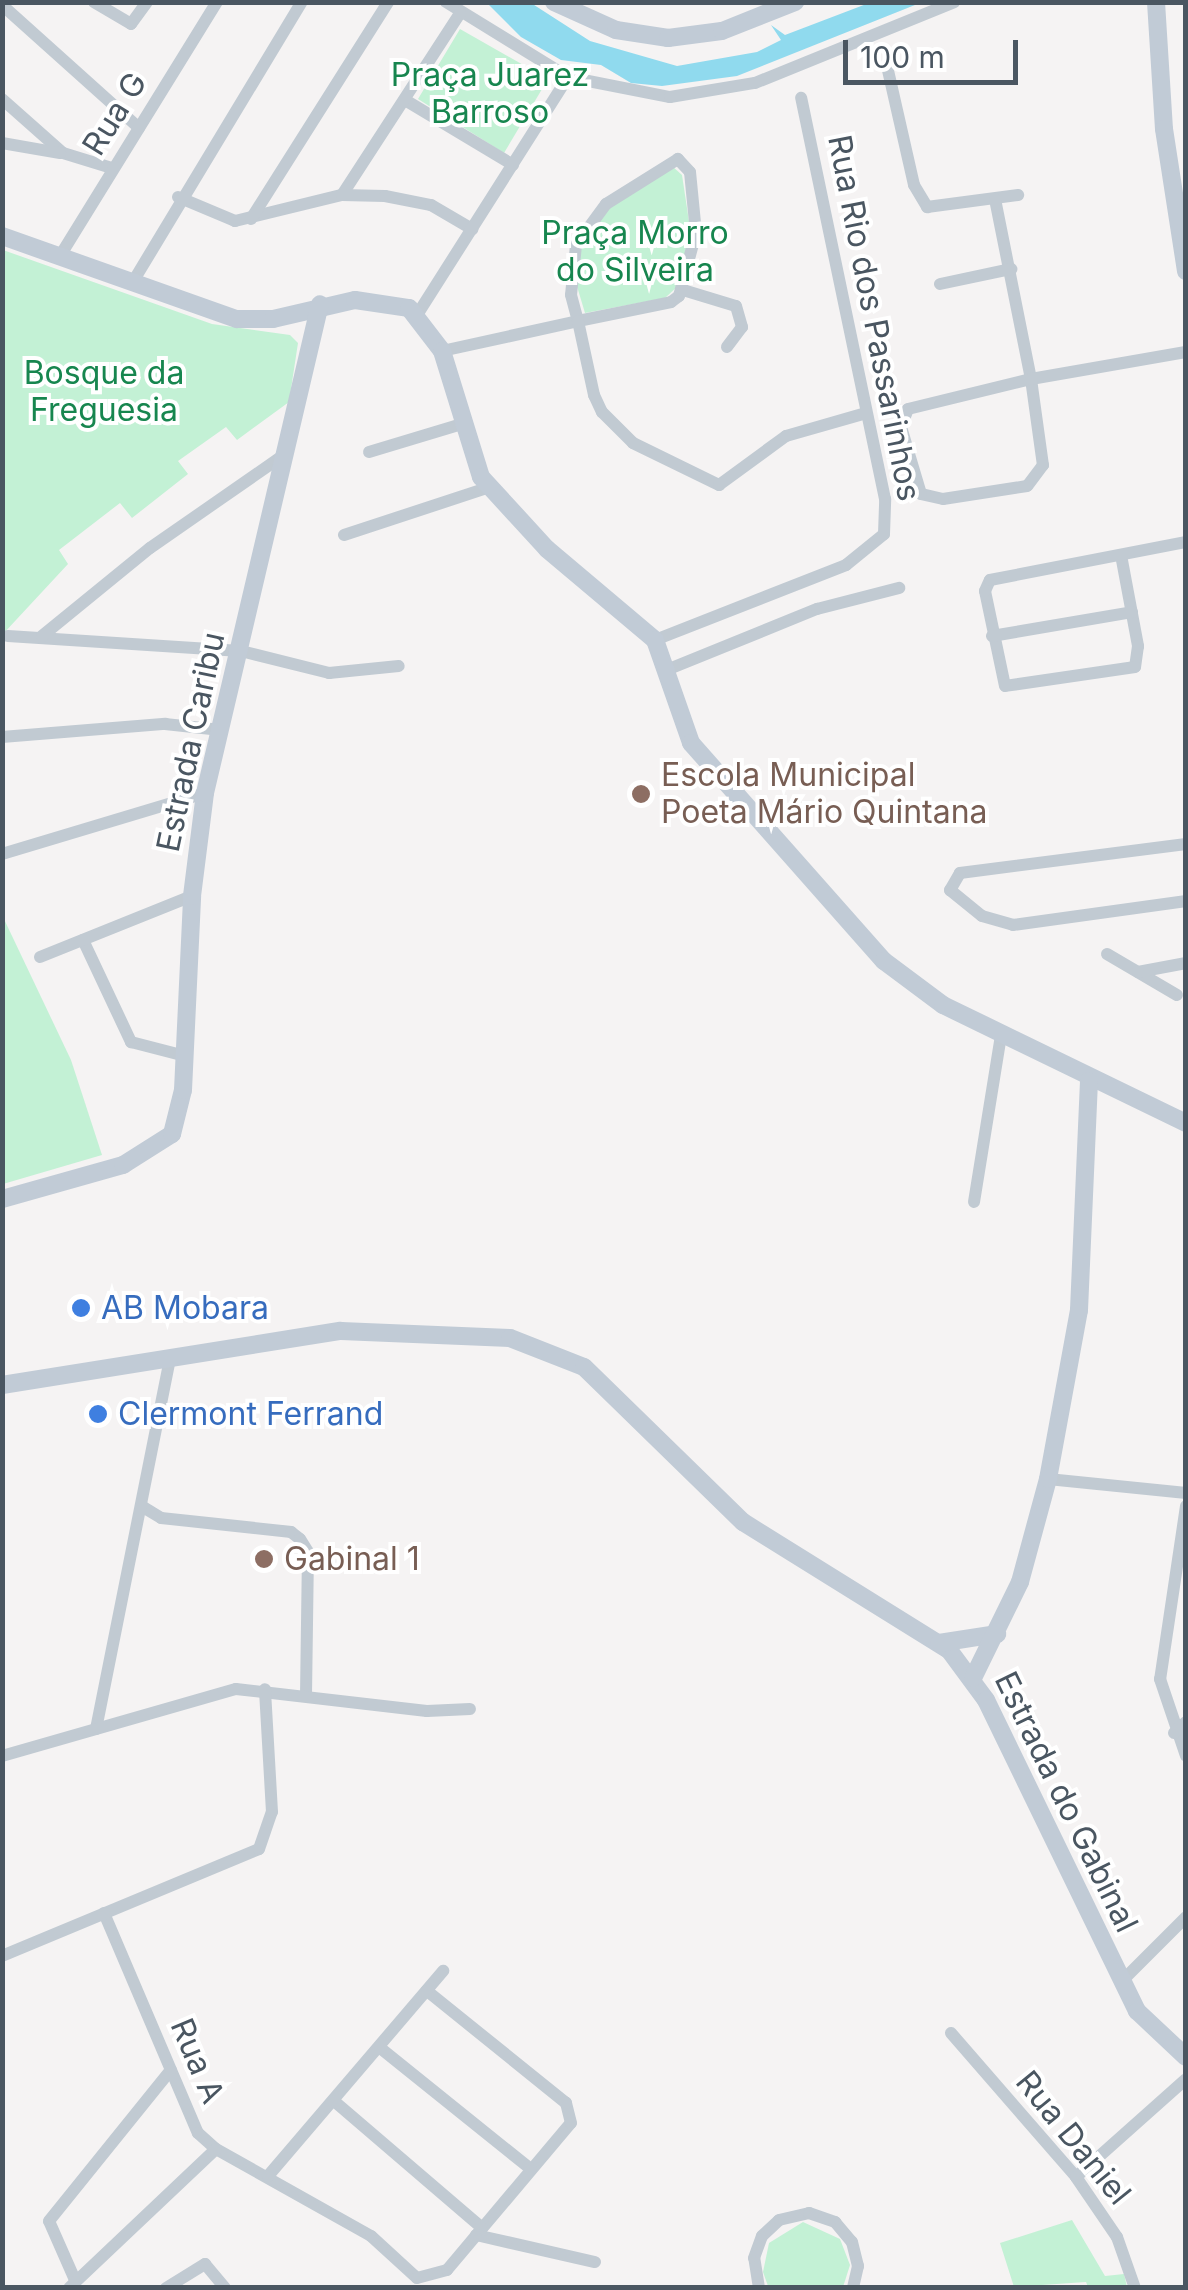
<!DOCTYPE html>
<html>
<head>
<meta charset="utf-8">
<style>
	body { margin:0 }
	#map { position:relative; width:1188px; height:2290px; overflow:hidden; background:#f5f3f3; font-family:Inter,sans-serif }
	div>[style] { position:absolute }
	.green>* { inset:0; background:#c3f1d5 }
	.water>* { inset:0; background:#90daee }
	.street>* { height:12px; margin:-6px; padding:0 6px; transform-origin:6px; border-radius:6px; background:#c1cad2 }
	.secondary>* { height:18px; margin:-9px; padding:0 9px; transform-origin:9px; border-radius:9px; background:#c1cbd6 }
	.dots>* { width:28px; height:28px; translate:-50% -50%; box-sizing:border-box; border:5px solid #fff; border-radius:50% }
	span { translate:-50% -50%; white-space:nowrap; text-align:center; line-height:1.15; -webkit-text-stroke:8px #fff; paint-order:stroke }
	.park-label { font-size:32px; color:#17864f }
	.street-label { font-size:32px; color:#4a5661 }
	.education-label { font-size:32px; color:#785e54 }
	.left { translate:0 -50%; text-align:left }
	.shop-label { font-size:32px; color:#366cbe }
	.frame { position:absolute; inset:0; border:5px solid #4a5661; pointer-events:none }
	.scale { position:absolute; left:843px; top:40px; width:175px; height:45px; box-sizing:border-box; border:5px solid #4a5661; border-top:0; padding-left:12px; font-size:30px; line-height:35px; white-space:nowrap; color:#4a5661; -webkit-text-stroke:8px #fff; paint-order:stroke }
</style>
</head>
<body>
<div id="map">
	<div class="green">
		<i style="clip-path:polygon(460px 29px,548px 79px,504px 153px,418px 99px)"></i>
		<i style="clip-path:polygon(672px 166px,682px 175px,690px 228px,679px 285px,665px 298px,585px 313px,573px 273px,577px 252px,602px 213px)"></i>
		<i style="clip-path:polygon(3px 250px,212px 324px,290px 335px,298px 343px,289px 402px,237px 440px,226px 427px,178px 461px,188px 474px,132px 518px,120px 503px,59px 550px,68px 564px,3px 634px)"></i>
		<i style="clip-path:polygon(3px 917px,71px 1060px,102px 1155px,3px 1184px)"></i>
		<i style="clip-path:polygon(1072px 2220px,1105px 2276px,1124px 2274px,1127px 2287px,1088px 2287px,1086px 2282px,1014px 2287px,1000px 2243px)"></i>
		<i style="clip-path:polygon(803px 2222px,840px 2239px,850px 2265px,843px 2287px,768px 2286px,763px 2272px,769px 2243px)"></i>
	</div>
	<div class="water">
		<i style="clip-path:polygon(487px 3px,531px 3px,590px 41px,677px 66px,757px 52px,781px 40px,771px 25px,785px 35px,869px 3px,920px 3px,737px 76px,662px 86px,631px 83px,601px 65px,561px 60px,521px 37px)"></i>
	</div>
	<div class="street">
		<i style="left:94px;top:2px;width:43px;rotate:30.7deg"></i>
		<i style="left:131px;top:24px;width:27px;rotate:-54deg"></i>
		<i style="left:446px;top:2px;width:143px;rotate:31.6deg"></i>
		<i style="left:568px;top:77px;width:104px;rotate:11.1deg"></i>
		<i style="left:670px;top:97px;width:86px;rotate:-9.4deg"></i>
		<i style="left:755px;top:83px;width:215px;rotate:-22.1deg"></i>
		<i style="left:2px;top:5px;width:184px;rotate:41.9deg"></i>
		<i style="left:887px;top:66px;width:122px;rotate:77.2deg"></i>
		<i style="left:914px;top:185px;width:26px;rotate:59deg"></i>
		<i style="left:927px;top:207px;width:92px;rotate:-7.5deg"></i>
		<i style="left:2px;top:99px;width:81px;rotate:41.5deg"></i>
		<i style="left:63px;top:153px;width:51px;rotate:17deg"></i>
		<i style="left:405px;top:100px;width:126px;rotate:31deg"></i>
		<i style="left:2px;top:143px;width:59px;rotate:9.8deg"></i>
		<i style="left:342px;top:195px;width:217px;rotate:-57deg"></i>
		<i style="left:178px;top:197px;width:62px;rotate:22.8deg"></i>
		<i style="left:235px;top:221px;width:110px;rotate:-13.7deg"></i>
		<i style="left:342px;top:195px;width:43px;rotate:1.3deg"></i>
		<i style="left:385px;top:196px;width:47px;rotate:11.1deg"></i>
		<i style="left:431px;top:205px;width:48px;rotate:30.3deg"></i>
		<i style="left:995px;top:199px;width:184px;rotate:78.7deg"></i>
		<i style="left:1031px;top:379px;width:87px;rotate:82.1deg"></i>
		<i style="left:1043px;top:465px;width:26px;rotate:127deg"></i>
		<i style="left:1027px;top:486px;width:85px;rotate:171.2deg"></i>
		<i style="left:943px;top:499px;width:23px;rotate:-167deg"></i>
		<i style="left:921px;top:494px;width:70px;rotate:-106.6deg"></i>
		<i style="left:901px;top:427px;width:19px;rotate:-69deg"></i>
		<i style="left:908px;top:409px;width:127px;rotate:-13.7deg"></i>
		<i style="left:1031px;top:379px;width:157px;rotate:-9.9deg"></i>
		<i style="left:251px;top:219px;width:257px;rotate:-57.7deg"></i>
		<i style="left:60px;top:256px;width:299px;rotate:-58.3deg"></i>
		<i style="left:134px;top:280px;width:325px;rotate:-58.9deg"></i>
		<i style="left:940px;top:284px;width:73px;rotate:-11.9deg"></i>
		<i style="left:683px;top:290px;width:55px;rotate:16.8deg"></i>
		<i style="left:736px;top:306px;width:22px;rotate:74deg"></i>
		<i style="left:742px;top:327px;width:25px;rotate:127deg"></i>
		<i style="left:417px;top:315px;width:282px;rotate:-57.6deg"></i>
		<i style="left:442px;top:351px;width:139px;rotate:-12.4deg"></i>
		<i style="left:578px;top:321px;width:95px;rotate:-11.5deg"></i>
		<i style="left:671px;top:302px;width:10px;rotate:-37deg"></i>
		<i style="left:679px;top:296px;width:65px;rotate:-74.9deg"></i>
		<i style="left:696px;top:233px;width:61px;rotate:-95.6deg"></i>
		<i style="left:690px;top:172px;width:18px;rotate:-133deg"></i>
		<i style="left:678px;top:159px;width:85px;rotate:148deg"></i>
		<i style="left:606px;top:204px;width:51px;rotate:126.2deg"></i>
		<i style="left:576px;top:245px;width:50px;rotate:95.7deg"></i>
		<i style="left:571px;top:295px;width:27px;rotate:75deg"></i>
		<i style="left:578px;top:321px;width:76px;rotate:77.8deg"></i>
		<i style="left:594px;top:395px;width:19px;rotate:65deg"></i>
		<i style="left:602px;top:412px;width:44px;rotate:45deg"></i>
		<i style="left:633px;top:443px;width:96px;rotate:26deg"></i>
		<i style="left:719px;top:485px;width:83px;rotate:-36.2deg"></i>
		<i style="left:786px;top:436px;width:83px;rotate:-16deg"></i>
		<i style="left:369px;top:452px;width:97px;rotate:-16.8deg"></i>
		<i style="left:344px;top:535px;width:154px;rotate:-18.2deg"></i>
		<i style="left:1121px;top:555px;width:93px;rotate:79.4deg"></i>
		<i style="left:1138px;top:646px;width:21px;rotate:98deg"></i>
		<i style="left:1135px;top:667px;width:131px;rotate:171.7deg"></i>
		<i style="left:1005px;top:686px;width:97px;rotate:-101.9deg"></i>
		<i style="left:985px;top:591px;width:12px;rotate:-66deg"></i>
		<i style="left:990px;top:580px;width:200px;rotate:-11deg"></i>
		<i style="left:8px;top:636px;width:233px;rotate:3.7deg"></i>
		<i style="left:241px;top:651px;width:91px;rotate:14deg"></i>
		<i style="left:329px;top:673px;width:70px;rotate:-5.7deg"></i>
		<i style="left:42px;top:636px;width:139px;rotate:-39.2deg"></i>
		<i style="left:150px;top:548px;width:163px;rotate:-34.8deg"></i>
		<i style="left:992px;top:636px;width:142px;rotate:-9.7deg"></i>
		<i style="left:655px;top:640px;width:205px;rotate:-21.4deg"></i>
		<i style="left:846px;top:565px;width:49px;rotate:-39.2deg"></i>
		<i style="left:884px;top:534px;width:35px;rotate:-88deg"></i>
		<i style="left:885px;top:499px;width:410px;rotate:-101.8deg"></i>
		<i style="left:669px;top:669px;width:160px;rotate:-22.1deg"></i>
		<i style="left:817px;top:609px;width:85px;rotate:-14.4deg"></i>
		<i style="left:2px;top:737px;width:164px;rotate:-4.6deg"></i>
		<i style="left:165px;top:724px;width:56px;rotate:6.1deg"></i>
		<i style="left:1186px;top:844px;width:228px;rotate:172.7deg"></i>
		<i style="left:960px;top:873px;width:20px;rotate:120deg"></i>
		<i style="left:950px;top:890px;width:41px;rotate:39.1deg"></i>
		<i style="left:982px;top:916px;width:32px;rotate:16deg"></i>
		<i style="left:1013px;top:925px;width:175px;rotate:-7.9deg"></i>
		<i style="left:2px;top:854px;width:212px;rotate:-16.7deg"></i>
		<i style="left:83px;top:940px;width:113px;rotate:64.8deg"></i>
		<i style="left:131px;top:1042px;width:56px;rotate:14.5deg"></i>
		<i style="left:1107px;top:954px;width:81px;rotate:30.4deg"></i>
		<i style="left:40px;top:957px;width:164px;rotate:-21.9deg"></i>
		<i style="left:1138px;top:972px;width:49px;rotate:-10.6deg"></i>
		<i style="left:974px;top:1202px;width:169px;rotate:-80.8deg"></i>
		<i style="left:1048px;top:1479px;width:139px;rotate:5.8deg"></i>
		<i style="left:1186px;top:1506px;width:175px;rotate:98.5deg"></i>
		<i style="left:1160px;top:1679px;width:81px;rotate:71.3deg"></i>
		<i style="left:143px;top:1507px;width:21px;rotate:31deg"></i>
		<i style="left:161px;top:1518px;width:131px;rotate:6.1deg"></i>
		<i style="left:291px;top:1532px;width:11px;rotate:38deg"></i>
		<i style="left:300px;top:1539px;width:15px;rotate:58deg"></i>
		<i style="left:308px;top:1552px;width:143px;rotate:90.8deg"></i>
		<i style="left:96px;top:1729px;width:377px;rotate:-78.7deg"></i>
		<i style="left:1174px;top:1733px;width:16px;rotate:-43deg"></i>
		<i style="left:2px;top:1756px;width:243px;rotate:-16deg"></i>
		<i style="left:236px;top:1689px;width:192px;rotate:6.6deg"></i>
		<i style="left:427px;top:1711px;width:43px;rotate:-2.7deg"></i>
		<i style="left:104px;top:1913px;width:239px;rotate:66.9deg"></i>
		<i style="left:198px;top:2133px;width:24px;rotate:42deg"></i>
		<i style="left:216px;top:2149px;width:178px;rotate:29.3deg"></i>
		<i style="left:371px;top:2236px;width:62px;rotate:42.4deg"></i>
		<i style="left:417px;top:2278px;width:31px;rotate:-15deg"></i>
		<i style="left:447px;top:2270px;width:192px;rotate:-49.9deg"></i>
		<i style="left:571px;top:2123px;width:21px;rotate:-104deg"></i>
		<i style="left:566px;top:2103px;width:179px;rotate:-141.1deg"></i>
		<i style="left:2px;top:1956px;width:278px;rotate:-22.6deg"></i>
		<i style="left:259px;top:1849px;width:39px;rotate:-71deg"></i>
		<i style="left:272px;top:1812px;width:123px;rotate:-93.3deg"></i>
		<i style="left:1121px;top:1982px;width:92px;rotate:-45deg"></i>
		<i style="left:951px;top:2033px;width:191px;rotate:49deg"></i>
		<i style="left:1076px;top:2177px;width:73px;rotate:55.7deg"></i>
		<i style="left:1117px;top:2237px;width:54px;rotate:70.6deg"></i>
		<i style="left:379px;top:2047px;width:195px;rotate:38.8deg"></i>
		<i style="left:334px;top:2101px;width:195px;rotate:40.6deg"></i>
		<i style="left:268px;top:2176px;width:270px;rotate:-49.5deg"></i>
		<i style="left:1076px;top:2177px;width:147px;rotate:-41.7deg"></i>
		<i style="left:476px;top:2235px;width:122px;rotate:12.8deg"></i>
		<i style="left:75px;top:2280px;width:64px;rotate:-113.8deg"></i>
		<i style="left:49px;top:2221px;width:194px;rotate:-51.1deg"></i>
		<i style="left:69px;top:2288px;width:202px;rotate:-43.4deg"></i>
		<i style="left:166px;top:2288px;width:46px;rotate:-31.6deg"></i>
		<i style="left:205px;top:2264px;width:31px;rotate:50deg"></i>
		<i style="left:759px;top:2288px;width:30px;rotate:-99deg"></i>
		<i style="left:754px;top:2258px;width:23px;rotate:-70deg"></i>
		<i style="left:762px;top:2236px;width:23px;rotate:-43deg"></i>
		<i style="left:779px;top:2220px;width:31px;rotate:-13deg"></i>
		<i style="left:809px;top:2213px;width:28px;rotate:19deg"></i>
		<i style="left:835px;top:2222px;width:26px;rotate:50deg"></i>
		<i style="left:852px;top:2242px;width:25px;rotate:76deg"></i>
		<i style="left:858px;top:2266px;width:23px;rotate:103deg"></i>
	</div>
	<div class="secondary">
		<i style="left:554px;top:2px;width:68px;rotate:24.3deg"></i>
		<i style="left:616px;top:30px;width:53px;rotate:8.7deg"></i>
		<i style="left:668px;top:38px;width:54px;rotate:-7.4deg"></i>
		<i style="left:722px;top:31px;width:79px;rotate:-21.7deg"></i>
		<i style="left:1156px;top:2px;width:127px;rotate:86.4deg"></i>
		<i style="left:1164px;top:129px;width:144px;rotate:81.2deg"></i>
		<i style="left:2px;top:236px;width:249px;rotate:19.5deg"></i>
		<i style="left:237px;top:319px;width:36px"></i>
		<i style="left:273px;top:319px;width:84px;rotate:-13deg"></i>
		<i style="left:355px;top:300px;width:55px;rotate:8.4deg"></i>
		<i style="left:409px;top:308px;width:54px;rotate:52.5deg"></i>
		<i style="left:442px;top:351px;width:132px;rotate:72.8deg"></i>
		<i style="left:481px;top:477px;width:98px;rotate:47.5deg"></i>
		<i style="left:547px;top:549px;width:141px;rotate:40.1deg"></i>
		<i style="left:655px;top:640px;width:109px;rotate:70.7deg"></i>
		<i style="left:691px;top:743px;width:291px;rotate:48.5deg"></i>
		<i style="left:884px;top:961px;width:74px;rotate:36.7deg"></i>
		<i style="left:943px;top:1005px;width:270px;rotate:25.9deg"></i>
		<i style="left:2px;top:1199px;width:126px;rotate:-15.7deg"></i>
		<i style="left:123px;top:1165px;width:58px;rotate:-32.3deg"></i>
		<i style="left:172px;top:1134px;width:45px;rotate:-76deg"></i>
		<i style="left:183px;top:1090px;width:194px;rotate:-87.3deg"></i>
		<i style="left:192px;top:896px;width:104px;rotate:-82.8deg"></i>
		<i style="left:205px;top:793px;width:502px;rotate:-76.77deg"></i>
		<i style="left:2px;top:1385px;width:343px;rotate:-9.1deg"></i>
		<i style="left:341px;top:1331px;width:169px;rotate:2.4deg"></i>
		<i style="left:510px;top:1338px;width:79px;rotate:21.4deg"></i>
		<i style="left:584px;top:1367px;width:222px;rotate:44.3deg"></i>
		<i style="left:743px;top:1522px;width:243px;rotate:31.9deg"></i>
		<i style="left:949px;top:1650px;width:62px;rotate:53.5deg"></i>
		<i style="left:986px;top:1700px;width:346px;rotate:64.1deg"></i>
		<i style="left:1137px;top:2011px;width:67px;rotate:43.2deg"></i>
		<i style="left:939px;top:1643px;width:59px;rotate:-8.8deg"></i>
		<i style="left:973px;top:1678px;width:107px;rotate:-63.9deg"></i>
		<i style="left:1020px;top:1582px;width:107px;rotate:-74.8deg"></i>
		<i style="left:1048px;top:1479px;width:172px;rotate:-79.6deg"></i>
		<i style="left:1079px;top:1310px;width:229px;rotate:-87.5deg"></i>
	</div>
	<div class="dots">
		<i style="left:641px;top:794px;background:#8d6e63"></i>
		<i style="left:81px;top:1308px;background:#3f7fe0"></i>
		<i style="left:98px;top:1414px;background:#3f7fe0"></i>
		<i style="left:264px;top:1559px;background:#8d6e63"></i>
	</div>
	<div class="park-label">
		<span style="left:490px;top:94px">Praça Juarez<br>Barroso</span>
		<span style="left:635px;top:252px">Praça Morro<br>do Silveira</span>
		<span style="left:104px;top:392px">Bosque da<br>Freguesia</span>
	</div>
	<div class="street-label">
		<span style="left:115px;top:114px;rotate:-58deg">Rua G</span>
		<span style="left:874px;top:318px;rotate:79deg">Rua Rio dos Passarinhos</span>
		<span style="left:191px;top:742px;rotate:-78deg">Estrada Caribu</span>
		<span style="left:1066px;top:1802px;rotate:64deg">Estrada do Gabinal</span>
		<span style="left:197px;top:2061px;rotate:67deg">Rua A</span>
		<span style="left:1073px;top:2138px;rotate:51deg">Rua Daniel</span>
	</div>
	<div class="education-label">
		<span class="left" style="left:661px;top:794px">Escola Municipal<br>Poeta Mário Quintana</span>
		<span class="left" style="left:284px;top:1559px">Gabinal 1</span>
	</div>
	<div class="shop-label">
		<span class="left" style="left:101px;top:1308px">AB Mobara</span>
		<span class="left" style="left:118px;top:1414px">Clermont Ferrand</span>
	</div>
	<div class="frame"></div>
	<div class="scale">100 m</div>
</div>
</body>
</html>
